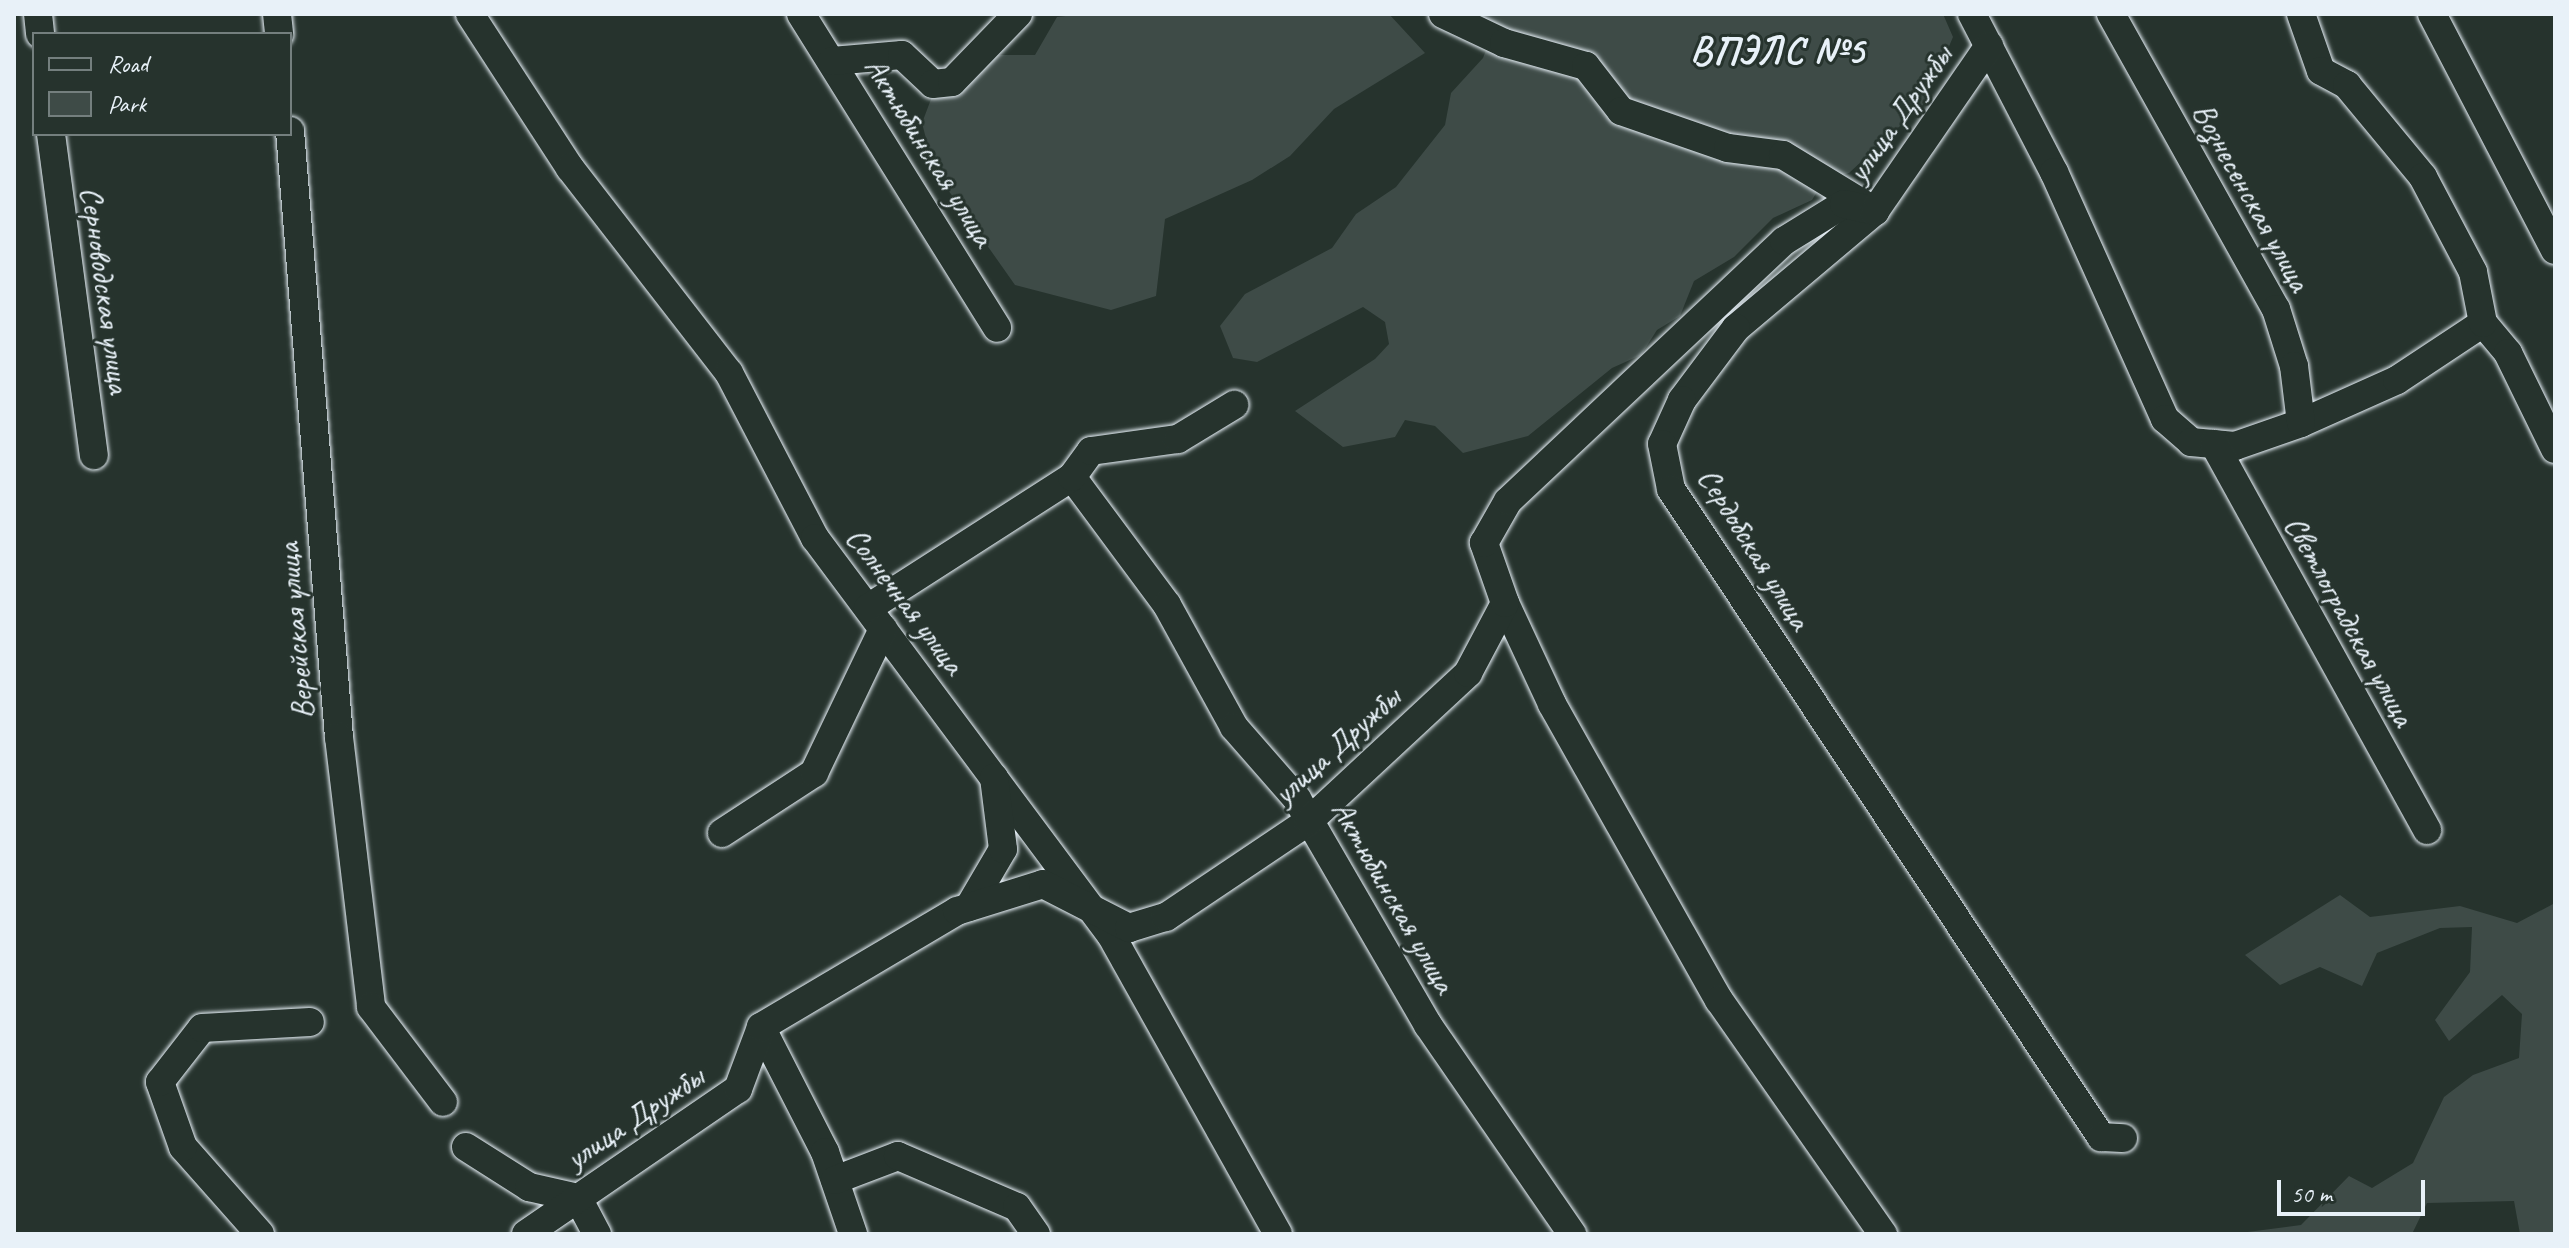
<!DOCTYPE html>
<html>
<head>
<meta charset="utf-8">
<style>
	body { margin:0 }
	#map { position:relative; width:2569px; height:1248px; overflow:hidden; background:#26332d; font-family:Caveat,sans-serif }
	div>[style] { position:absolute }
	.green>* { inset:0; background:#3e4b47 }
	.roads { filter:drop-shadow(0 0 2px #e8f1f8) drop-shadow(0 0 2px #e8f1f8) }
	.minor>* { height:28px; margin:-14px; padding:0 14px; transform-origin:14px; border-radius:14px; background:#26332d }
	span { translate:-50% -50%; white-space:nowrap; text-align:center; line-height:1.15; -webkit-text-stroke:6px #26332d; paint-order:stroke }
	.street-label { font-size:32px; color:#e8f1f8 }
	.district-label { font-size:40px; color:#e8f1f8; font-weight:700 }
	.frame { position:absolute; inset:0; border:16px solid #e8f1f8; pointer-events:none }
	.legend { position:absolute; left:32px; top:32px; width:260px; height:104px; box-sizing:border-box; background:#26332d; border:2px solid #747f7e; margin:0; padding:10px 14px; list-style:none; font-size:24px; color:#e8f1f8 }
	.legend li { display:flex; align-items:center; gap:16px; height:40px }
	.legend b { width:40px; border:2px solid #747f7e }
	.scale { position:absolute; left:2277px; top:1180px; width:148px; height:36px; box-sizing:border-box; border:4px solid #e8f1f8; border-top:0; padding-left:10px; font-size:24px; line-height:28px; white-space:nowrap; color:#e8f1f8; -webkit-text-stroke:6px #26332d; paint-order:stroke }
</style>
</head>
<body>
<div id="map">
	<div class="green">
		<i style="clip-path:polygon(1083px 14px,1389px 14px,1425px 53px,1334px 109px,1290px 156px,1252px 180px,1165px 219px,1156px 296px,1111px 310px,1015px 285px,934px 170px,922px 123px,939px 78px,997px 55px,1035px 55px,1057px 17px)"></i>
		<i style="clip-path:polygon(1482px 14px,1943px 14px,1953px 37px,1925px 103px,1849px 173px,1824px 180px,1812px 200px,1773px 218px,1734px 257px,1694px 281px,1680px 316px,1657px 330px,1641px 355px,1612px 368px,1528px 436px,1463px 453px,1435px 426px,1405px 420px,1395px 437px,1343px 447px,1295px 411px,1375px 359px,1389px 344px,1385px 322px,1363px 307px,1257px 362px,1233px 358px,1220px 326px,1245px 294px,1332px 248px,1356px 214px,1396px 187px,1445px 125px,1451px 93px,1483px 58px,1491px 37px)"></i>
		<i style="clip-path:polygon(2340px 895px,2370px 917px,2460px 906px,2517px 923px,2555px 903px,2555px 1234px,2520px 1234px,2514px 1201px,2427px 1203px,2412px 1234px,2232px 1234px,2301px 1225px,2349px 1176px,2372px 1188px,2413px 1163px,2444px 1097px,2473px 1075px,2519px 1058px,2522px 1014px,2502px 995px,2449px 1041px,2435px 1020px,2470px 972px,2472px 927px,2440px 928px,2377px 953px,2362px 986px,2320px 967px,2280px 985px,2245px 955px)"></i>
	</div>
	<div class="roads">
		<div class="minor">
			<i style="left:38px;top:14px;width:20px;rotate:84deg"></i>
			<i style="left:277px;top:14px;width:20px;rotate:84deg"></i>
			<i style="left:470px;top:14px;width:184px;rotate:57deg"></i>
			<i style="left:570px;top:168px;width:259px;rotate:52.2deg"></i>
			<i style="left:729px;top:373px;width:186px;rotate:62.5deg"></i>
			<i style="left:815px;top:538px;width:495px;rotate:53.3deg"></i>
			<i style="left:1111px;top:935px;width:342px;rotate:60.8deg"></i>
			<i style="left:801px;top:14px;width:370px;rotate:58deg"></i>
			<i style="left:1443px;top:14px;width:68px;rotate:25.4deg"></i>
			<i style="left:1504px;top:43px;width:85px;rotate:15.7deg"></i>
			<i style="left:1586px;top:66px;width:57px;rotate:52.1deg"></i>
			<i style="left:1621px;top:111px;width:113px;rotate:19.1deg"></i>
			<i style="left:1728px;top:148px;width:55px;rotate:7.3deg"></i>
			<i style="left:1783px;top:155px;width:108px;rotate:31.3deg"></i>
			<i style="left:1875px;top:211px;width:182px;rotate:139.9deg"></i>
			<i style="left:1736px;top:328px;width:90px;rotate:126.9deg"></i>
			<i style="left:1682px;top:400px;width:48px;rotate:114.4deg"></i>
			<i style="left:1662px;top:444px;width:46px;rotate:78.7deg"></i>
			<i style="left:1671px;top:489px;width:778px;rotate:56.43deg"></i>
			<i style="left:2101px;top:1137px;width:22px;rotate:3deg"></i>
			<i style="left:1972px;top:14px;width:178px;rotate:62.6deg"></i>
			<i style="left:2054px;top:172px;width:271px;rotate:65.8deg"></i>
			<i style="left:2165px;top:419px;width:35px;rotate:41deg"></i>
			<i style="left:2191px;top:442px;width:44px;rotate:5.2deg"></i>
			<i style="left:2235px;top:446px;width:70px;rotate:-19.2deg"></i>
			<i style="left:2301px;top:423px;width:105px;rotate:-24.1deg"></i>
			<i style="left:2397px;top:380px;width:103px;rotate:-33.5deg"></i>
			<i style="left:2483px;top:323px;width:39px;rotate:50deg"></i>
			<i style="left:2508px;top:353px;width:107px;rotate:63.9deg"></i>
			<i style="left:2111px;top:14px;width:338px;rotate:60.8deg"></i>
			<i style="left:2276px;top:309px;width:60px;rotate:72.5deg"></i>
			<i style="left:2294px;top:366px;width:57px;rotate:83deg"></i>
			<i style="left:2301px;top:14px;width:60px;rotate:70.7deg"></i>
			<i style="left:2321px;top:71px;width:30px;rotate:28deg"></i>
			<i style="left:2347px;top:85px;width:119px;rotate:50.4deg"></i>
			<i style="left:2423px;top:177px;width:107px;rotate:62.2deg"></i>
			<i style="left:2473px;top:272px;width:52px;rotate:78.9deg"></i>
			<i style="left:2432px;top:14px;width:266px;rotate:62.5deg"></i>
			<i style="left:832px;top:61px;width:70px;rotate:-4.9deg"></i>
			<i style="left:902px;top:55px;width:42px;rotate:43.1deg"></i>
			<i style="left:933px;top:84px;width:19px;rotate:-6deg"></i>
			<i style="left:952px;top:82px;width:95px;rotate:-45.9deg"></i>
			<i style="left:290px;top:131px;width:608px;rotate:85.38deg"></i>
			<i style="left:339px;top:737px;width:272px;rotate:83.2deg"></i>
			<i style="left:371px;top:1007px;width:119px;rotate:52.8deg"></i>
			<i style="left:51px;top:134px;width:324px;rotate:82.4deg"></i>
			<i style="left:2214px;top:444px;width:441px;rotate:61.1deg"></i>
			<i style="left:1072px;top:477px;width:159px;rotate:53.4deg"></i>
			<i style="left:1167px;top:605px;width:139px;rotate:61.2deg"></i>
			<i style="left:1234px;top:727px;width:96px;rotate:48.8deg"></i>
			<i style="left:1297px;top:799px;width:261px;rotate:59.9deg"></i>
			<i style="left:1428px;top:1025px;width:254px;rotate:55.4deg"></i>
			<i style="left:1505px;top:603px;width:111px;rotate:65deg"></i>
			<i style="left:1552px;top:704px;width:340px;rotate:60.6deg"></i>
			<i style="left:1719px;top:1000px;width:286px;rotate:55deg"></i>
			<i style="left:868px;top:608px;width:242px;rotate:-32.7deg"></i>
			<i style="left:1072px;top:477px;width:32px;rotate:-54deg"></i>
			<i style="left:1091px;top:451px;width:88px;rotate:-7.9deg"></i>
			<i style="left:1178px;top:439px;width:66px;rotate:-31.3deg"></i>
			<i style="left:722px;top:833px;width:110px;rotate:-33.1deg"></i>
			<i style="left:814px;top:773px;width:160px;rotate:-64.4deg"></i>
			<i style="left:969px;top:907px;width:67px;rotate:-59.6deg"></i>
			<i style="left:1003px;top:849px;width:72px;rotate:-97.2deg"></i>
			<i style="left:761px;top:1027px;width:140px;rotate:62.9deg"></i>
			<i style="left:825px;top:1152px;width:87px;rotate:71.1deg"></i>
			<i style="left:466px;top:1147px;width:75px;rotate:32.4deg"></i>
			<i style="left:529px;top:1187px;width:50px;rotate:12.7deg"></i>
			<i style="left:578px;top:1198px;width:41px;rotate:62.2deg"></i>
			<i style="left:835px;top:1180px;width:67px;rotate:-20.9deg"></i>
			<i style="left:898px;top:1156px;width:129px;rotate:23.2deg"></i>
			<i style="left:1017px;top:1207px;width:33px;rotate:55deg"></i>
			<i style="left:260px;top:1234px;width:116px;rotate:-131.5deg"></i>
			<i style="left:183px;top:1147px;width:69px;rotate:-109.5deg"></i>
			<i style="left:160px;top:1082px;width:68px;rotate:-52.1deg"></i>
			<i style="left:202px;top:1028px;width:108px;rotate:-3.2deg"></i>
			<i style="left:526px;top:1234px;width:257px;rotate:-34.4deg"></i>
			<i style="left:738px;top:1089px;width:66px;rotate:-69.6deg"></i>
			<i style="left:761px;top:1027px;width:228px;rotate:-30.6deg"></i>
			<i style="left:957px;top:911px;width:90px;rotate:-17.4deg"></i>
			<i style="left:1043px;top:884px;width:97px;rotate:27.1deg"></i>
			<i style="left:1129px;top:928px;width:39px;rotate:-17deg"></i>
			<i style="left:1166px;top:917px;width:172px;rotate:-33.9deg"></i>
			<i style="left:1309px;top:821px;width:217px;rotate:-42.9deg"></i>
			<i style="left:1468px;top:673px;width:79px;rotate:-62.1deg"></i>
			<i style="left:1505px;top:603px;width:64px;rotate:-109.3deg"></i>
			<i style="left:1484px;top:543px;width:48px;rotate:-60.3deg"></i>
			<i style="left:1508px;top:501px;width:379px;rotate:-43.3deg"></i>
			<i style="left:1784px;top:241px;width:70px;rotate:-31.7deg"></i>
			<i style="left:1844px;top:204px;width:32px;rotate:13deg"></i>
			<i style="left:1875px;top:211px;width:201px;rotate:-55.4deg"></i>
		</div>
	</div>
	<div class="street-label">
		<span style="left:1900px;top:114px;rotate:-55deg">улица Дружбы</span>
		<span style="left:929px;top:152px;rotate:58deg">Актюбинская улица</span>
		<span style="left:2251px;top:197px;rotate:61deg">Вознесенская улица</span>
		<span style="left:105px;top:290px;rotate:82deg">Серноводская улица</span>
		<span style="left:1754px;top:549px;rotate:58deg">Сердобская улица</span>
		<span style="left:905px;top:601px;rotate:53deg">Солнечная улица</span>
		<span style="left:2349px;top:621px;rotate:61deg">Светлоградская улица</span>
		<span style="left:296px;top:631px;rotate:-95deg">Верейская улица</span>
		<span style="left:1337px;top:746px;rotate:-42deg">улица Дружбы</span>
		<span style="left:1393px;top:897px;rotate:60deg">Актюбинская улица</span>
		<span style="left:635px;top:1118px;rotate:-34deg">улица Дружбы</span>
	</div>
	<div class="district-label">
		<span style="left:1777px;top:50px">ВПЭЛС №5</span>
	</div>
	<div class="frame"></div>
	<ul class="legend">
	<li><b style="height:10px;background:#26332d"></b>Road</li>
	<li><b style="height:22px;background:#3e4b47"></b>Park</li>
	</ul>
	<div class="scale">50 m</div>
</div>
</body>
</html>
